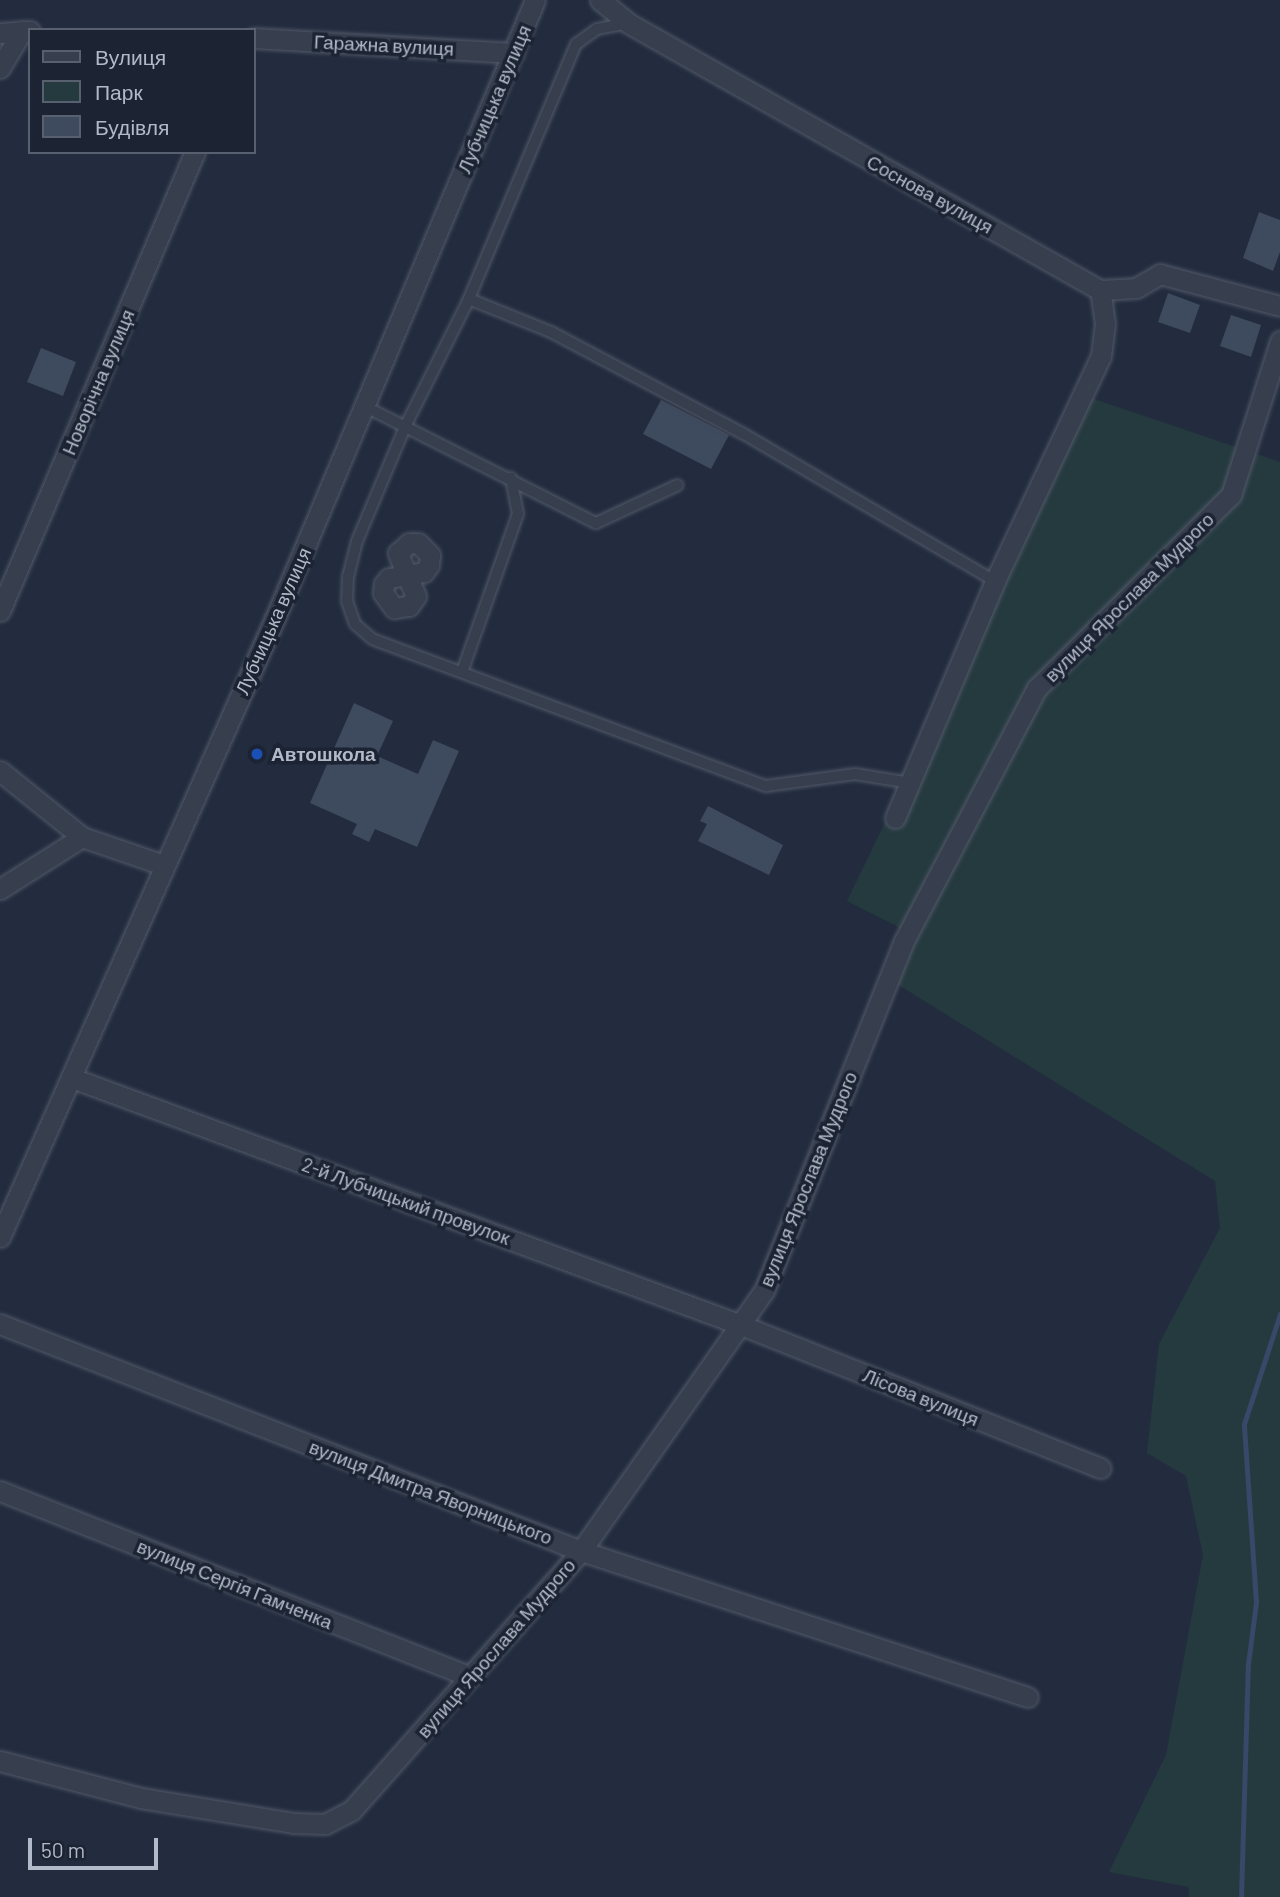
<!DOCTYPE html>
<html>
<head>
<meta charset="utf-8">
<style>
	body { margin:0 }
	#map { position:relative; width:1280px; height:1897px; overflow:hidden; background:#222c3e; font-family:Barlow,sans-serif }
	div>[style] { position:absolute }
	.green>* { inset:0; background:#253a3f }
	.stream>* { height:5px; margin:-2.5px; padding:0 2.5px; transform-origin:2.5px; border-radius:2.5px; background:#374868 }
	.building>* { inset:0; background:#3e4a5d }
	.roads { filter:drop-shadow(0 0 2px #525969) drop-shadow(0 0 2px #525969) }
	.lane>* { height:10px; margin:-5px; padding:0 5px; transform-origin:5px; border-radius:5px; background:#373e4e }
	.street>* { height:19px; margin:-9.5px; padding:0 9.5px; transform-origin:9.5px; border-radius:9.5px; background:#373e4e }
	.dots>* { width:19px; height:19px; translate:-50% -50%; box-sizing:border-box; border:4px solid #1c2433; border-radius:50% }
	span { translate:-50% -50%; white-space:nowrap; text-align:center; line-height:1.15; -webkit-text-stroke:7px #1c2433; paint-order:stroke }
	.street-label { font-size:19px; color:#b2b9c9 }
	.poi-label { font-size:19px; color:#b2b9c9; font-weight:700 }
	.left { translate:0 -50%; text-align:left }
	.legend { position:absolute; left:28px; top:28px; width:228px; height:126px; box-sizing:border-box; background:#1c2433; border:2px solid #58606f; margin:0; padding:9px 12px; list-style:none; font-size:21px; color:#b2b9c9 }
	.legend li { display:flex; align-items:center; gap:14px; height:35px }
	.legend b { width:35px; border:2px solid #58606f }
	.scale { position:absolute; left:28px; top:1838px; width:130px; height:32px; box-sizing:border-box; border:4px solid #b2b9c9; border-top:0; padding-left:9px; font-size:21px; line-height:24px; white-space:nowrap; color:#b2b9c9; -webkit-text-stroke:5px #1c2433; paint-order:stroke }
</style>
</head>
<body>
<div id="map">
	<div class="green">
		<i style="clip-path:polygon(1091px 398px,1280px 462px,1280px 1897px,1189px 1897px,1189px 1887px,1109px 1872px,1166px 1755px,1203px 1555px,1186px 1476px,1147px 1453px,1159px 1344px,1220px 1228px,1215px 1181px,897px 984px,914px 946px,897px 926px,847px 901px)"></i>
	</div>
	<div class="stream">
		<i style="left:1241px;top:1897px;width:233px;rotate:-88.3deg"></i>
		<i style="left:1248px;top:1664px;width:63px;rotate:-82.6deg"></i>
		<i style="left:1256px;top:1602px;width:178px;rotate:-93.9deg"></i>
		<i style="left:1244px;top:1424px;width:116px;rotate:-71.9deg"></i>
	</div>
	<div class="building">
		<i style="clip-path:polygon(1259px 212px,1280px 220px,1280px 252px,1273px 271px,1243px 258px)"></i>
		<i style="clip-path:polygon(1168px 293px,1200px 305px,1190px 333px,1158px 322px)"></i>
		<i style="clip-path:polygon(1231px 315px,1261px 325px,1251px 357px,1220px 346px)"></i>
		<i style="clip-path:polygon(41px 348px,76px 362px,63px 396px,27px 382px)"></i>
		<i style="clip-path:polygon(661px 400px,729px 435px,711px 469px,643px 434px)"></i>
		<i style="clip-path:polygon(354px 703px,393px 721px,377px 756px,418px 774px,433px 740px,459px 751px,417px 847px,375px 829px,369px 842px,352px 834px,357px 824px,310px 803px)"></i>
		<i style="clip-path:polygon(708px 806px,783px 845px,769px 875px,698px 841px,707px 824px,700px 821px)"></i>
	</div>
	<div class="roads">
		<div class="lane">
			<i style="left:628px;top:23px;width:32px;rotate:169deg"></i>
			<i style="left:597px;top:29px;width:26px;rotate:144deg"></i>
			<i style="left:576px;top:44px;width:277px;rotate:112.8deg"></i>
			<i style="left:469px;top:299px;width:143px;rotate:116.6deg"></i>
			<i style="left:405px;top:427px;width:124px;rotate:112.8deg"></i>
			<i style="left:357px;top:541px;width:36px;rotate:104deg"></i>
			<i style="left:348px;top:576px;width:25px;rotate:92deg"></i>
			<i style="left:347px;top:601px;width:24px;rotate:71deg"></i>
			<i style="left:355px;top:624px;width:23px;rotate:41deg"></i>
			<i style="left:372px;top:639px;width:421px;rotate:20.5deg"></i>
			<i style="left:766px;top:786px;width:90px;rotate:-7.7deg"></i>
			<i style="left:855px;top:774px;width:56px;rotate:9.3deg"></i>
			<i style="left:469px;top:299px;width:88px;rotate:21.9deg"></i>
			<i style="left:551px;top:332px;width:218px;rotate:27.9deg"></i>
			<i style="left:744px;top:434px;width:291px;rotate:30.4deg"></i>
			<i style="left:364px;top:406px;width:260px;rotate:26.8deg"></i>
			<i style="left:596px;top:523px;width:90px;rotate:-24.9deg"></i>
			<i style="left:462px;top:672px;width:168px;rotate:-70.5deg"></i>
			<i style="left:518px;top:514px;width:37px;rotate:-101deg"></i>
		</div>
		<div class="street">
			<i style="left:600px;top:0;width:36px;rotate:39deg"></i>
			<i style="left:628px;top:23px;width:542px;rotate:29.5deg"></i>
			<i style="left:1100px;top:290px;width:36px;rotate:-3deg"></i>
			<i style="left:1136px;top:288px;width:28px;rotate:-30deg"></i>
			<i style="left:1160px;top:274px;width:124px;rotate:14.9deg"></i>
			<i style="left:0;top:33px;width:30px;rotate:-4deg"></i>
			<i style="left:254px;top:38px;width:260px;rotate:3.3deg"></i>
			<i style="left:0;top:68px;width:43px;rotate:-59.3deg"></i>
			<i style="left:406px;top:573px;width:22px;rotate:-112deg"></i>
			<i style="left:398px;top:553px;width:15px;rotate:-42deg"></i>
			<i style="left:409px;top:543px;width:9px"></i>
			<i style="left:418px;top:543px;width:17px;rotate:45deg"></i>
			<i style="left:430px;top:555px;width:10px;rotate:96deg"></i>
			<i style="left:429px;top:565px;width:9px;rotate:126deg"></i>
			<i style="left:424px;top:572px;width:36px;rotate:170deg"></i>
			<i style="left:389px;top:578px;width:8px;rotate:130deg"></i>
			<i style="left:384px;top:584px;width:9px;rotate:96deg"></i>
			<i style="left:383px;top:593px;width:19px;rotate:54deg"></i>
			<i style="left:394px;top:608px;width:15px;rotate:-8deg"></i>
			<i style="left:409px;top:606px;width:12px;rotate:-55deg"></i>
			<i style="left:416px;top:596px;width:22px;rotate:-114deg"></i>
			<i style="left:0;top:611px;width:499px;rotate:-67deg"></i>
			<i style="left:0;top:771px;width:105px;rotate:38.8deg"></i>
			<i style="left:82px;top:837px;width:87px;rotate:18.9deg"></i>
			<i style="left:895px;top:818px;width:257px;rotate:-67.1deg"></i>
			<i style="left:995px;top:581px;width:249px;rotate:-64.8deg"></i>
			<i style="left:1101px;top:356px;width:32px;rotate:-83deg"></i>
			<i style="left:1105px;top:324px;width:34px;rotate:-98deg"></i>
			<i style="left:0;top:889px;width:97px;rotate:-32.4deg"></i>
			<i style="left:72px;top:1078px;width:713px;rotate:20.26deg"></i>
			<i style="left:741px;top:1325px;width:387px;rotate:21.7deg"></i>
			<i style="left:0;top:1237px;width:677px;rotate:-66.05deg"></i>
			<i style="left:275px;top:618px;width:670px;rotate:-67.18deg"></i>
			<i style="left:0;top:1324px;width:624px;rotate:21.34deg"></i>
			<i style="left:581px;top:1551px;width:470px;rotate:18.1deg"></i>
			<i style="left:0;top:1491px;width:506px;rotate:21.55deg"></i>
			<i style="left:0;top:1761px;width:146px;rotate:14.7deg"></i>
			<i style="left:141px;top:1798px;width:154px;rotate:9.3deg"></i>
			<i style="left:293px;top:1823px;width:32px;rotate:2deg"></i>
			<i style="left:325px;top:1824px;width:29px;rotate:-27deg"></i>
			<i style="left:351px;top:1811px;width:347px;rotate:-48.5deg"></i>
			<i style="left:581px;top:1551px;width:318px;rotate:-54.9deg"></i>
			<i style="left:764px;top:1291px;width:377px;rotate:-68.2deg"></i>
			<i style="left:904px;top:941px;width:286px;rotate:-62.3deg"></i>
			<i style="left:1037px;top:688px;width:274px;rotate:-44.9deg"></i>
			<i style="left:1231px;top:495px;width:162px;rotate:-72.3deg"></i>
		</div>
	</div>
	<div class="dots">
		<i style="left:257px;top:754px;background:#1a4fb4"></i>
	</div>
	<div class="street-label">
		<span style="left:384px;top:45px;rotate:3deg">Гаражна вулиця</span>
		<span style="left:494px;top:99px;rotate:-67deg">Лубчицька вулиця</span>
		<span style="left:930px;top:194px;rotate:29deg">Соснова вулиця</span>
		<span style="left:98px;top:382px;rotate:-67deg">Новорічна вулиця</span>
		<span style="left:1129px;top:597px;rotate:-45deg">вулиця Ярослава Мудрого</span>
		<span style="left:273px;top:621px;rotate:-66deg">Лубчицька вулиця</span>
		<span style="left:808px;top:1179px;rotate:-68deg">вулиця Ярослава Мудрого</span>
		<span style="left:406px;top:1201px;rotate:20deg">2-й Лубчицький провулок</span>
		<span style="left:921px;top:1397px;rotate:22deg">Лісова вулиця</span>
		<span style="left:431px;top:1492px;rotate:21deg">вулиця Дмитра Яворницького</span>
		<span style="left:235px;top:1584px;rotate:22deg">вулиця Сергія Гамченка</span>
		<span style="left:496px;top:1648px;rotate:-49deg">вулиця Ярослава Мудрого</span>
	</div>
	<div class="poi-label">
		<span class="left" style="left:271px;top:754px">Автошкола</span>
	</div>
	<ul class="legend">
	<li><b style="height:9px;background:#373e4e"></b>Вулиця</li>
	<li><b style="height:19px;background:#253a3f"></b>Парк</li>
	<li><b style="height:19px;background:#3e4a5d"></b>Будівля</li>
	</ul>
	<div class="scale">50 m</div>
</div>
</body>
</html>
